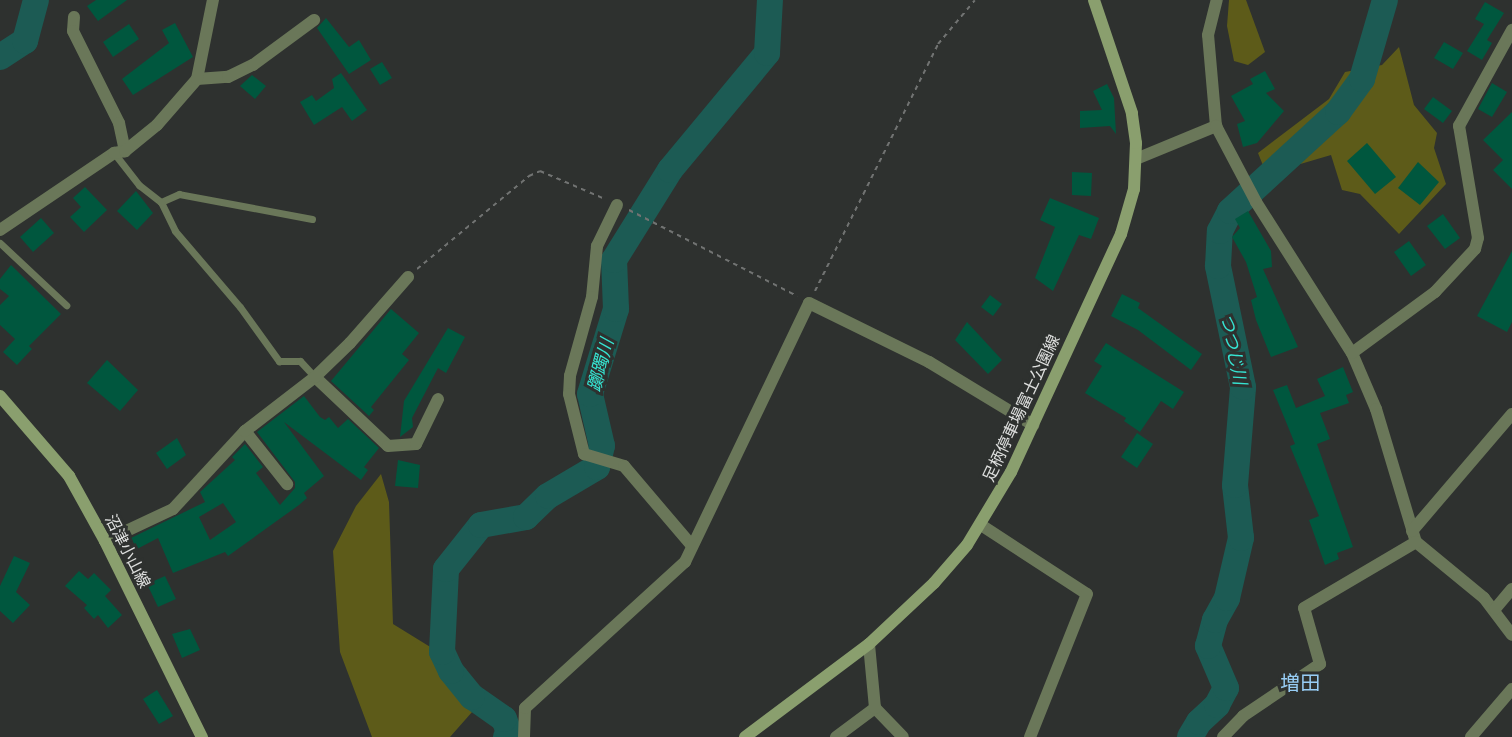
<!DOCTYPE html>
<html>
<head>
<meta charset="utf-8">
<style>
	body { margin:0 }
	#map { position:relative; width:1512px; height:737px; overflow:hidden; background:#2e312f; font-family:Commissioner,"Noto Sans JP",sans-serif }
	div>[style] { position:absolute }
	.forest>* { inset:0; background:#5d5b19 }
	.river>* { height:26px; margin:-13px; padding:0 13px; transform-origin:13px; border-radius:13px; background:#1c5b54 }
	.building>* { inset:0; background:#00573e }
	.path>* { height:2px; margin-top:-1px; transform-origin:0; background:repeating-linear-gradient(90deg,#717372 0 4.5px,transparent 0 9px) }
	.lane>* { height:7px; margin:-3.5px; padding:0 3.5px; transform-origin:3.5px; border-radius:3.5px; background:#6a7759 }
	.street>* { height:12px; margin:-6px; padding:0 6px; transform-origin:6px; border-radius:6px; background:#6a7759 }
	.secondary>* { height:12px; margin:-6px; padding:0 6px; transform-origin:6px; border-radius:6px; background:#8a9f6e }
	span { translate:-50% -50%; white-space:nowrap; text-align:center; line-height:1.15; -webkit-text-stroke:6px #2e312f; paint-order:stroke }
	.street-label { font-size:16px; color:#dfe0df }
	.water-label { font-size:18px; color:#36e4d2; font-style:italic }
	.quarter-label { font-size:20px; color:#97cdf5 }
</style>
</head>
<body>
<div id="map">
	<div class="forest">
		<i style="clip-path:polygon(1229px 0,1246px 0,1265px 52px,1248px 65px,1234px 61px,1227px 26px)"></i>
		<i style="clip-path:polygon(1399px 47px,1414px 105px,1437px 133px,1434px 148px,1446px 184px,1399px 234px,1360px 194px,1342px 190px,1331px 155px,1297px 165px,1272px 188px,1258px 153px,1329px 99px,1345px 72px,1382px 65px)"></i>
		<i style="clip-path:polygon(381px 474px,389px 502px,393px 624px,466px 669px,480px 703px,450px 737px,372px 737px,340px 652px,333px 551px,356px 506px)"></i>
	</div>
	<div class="river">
		<i style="left:0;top:57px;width:30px;rotate:-33deg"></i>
		<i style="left:25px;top:41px;width:42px;rotate:-75deg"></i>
		<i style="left:506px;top:737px;width:6px;rotate:-59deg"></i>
		<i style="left:509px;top:732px;width:14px;rotate:-111deg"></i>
		<i style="left:504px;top:719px;width:39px;rotate:-145deg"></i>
		<i style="left:472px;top:697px;width:33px;rotate:-129deg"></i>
		<i style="left:451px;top:671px;width:21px;rotate:-115deg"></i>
		<i style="left:442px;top:652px;width:83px;rotate:-87.2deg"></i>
		<i style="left:446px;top:569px;width:56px;rotate:-51.5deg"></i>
		<i style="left:481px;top:525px;width:46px;rotate:-10.1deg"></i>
		<i style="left:526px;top:517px;width:30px;rotate:-44deg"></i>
		<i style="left:548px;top:496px;width:57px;rotate:-30.6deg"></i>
		<i style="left:597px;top:467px;width:22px;rotate:-77deg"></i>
		<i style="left:602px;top:446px;width:53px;rotate:-103deg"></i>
		<i style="left:590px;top:394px;width:89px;rotate:-73deg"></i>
		<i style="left:616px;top:309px;width:49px;rotate:-92.3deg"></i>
		<i style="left:614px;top:260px;width:106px;rotate:-58.1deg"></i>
		<i style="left:670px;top:170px;width:152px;rotate:-50.3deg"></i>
		<i style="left:767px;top:53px;width:53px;rotate:-86.8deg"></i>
		<i style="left:1190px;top:737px;width:17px;rotate:-59deg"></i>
		<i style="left:1199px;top:722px;width:25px;rotate:-43deg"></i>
		<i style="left:1217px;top:705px;width:19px;rotate:-62deg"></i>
		<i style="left:1226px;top:688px;width:46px;rotate:-113.2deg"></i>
		<i style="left:1208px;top:646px;width:27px;rotate:-75deg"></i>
		<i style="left:1215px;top:620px;width:25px;rotate:-61deg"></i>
		<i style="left:1227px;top:598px;width:62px;rotate:-76.9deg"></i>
		<i style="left:1241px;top:538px;width:53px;rotate:-96.5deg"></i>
		<i style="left:1235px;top:485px;width:98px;rotate:-85.3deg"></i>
		<i style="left:1243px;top:387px;width:124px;rotate:-101.7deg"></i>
		<i style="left:1218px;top:266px;width:35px;rotate:-87deg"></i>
		<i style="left:1220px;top:231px;width:22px;rotate:-63deg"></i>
		<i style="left:1230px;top:211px;width:147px;rotate:-42.5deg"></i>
		<i style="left:1338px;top:112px;width:41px;rotate:-54deg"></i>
		<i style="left:1362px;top:79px;width:82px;rotate:-73.8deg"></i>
	</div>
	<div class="building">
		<i style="clip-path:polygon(96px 0,127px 0,98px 21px,87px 6px)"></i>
		<i style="clip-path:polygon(1485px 2px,1504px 13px,1487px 40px,1492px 43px,1482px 60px,1467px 51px,1484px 24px,1475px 19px)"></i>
		<i style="clip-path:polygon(326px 18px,349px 47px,359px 40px,371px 60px,349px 74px,317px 28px)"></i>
		<i style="clip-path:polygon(175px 23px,193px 57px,133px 95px,122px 79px,169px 43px,162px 30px)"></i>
		<i style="clip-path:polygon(129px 24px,139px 39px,113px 57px,103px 42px)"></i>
		<i style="clip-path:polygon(1444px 42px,1463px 53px,1453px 69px,1434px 58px)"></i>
		<i style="clip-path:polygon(382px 62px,392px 78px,380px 85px,370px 69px)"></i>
		<i style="clip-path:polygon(1265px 71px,1275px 89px,1266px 93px,1284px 111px,1257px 143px,1243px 147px,1237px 124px,1245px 121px,1231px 96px,1253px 84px,1250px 79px)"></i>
		<i style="clip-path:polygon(341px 73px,367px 110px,352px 121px,342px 107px,314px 125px,300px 102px,312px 95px,316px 101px,334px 88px,332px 79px)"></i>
		<i style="clip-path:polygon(252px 75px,266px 86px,255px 99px,240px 86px)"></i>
		<i style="clip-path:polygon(1492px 83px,1507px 92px,1492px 117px,1478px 109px)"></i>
		<i style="clip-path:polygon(1107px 84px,1114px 98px,1116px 134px,1110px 126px,1080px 128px,1080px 111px,1102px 110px,1093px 91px)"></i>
		<i style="clip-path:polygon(1433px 97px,1452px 111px,1443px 123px,1424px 109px)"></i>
		<i style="clip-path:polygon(1512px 112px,1512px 189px,1493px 170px,1503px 160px,1483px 140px)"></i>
		<i style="clip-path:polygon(1367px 143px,1396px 177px,1375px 194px,1347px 161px)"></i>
		<i style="clip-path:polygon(1418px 162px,1439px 182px,1420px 205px,1398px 188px)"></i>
		<i style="clip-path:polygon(1072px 172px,1092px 173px,1091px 196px,1072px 195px)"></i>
		<i style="clip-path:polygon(85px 187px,107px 210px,84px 232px,70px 217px,81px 207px,73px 198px)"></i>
		<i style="clip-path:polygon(136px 191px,153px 213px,137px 230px,117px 211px)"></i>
		<i style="clip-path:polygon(1050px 198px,1099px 218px,1091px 239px,1079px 235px,1053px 291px,1035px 278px,1055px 227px,1040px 220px)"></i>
		<i style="clip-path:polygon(1248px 211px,1271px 251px,1272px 267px,1263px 269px,1298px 347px,1271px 357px,1256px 320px,1251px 300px,1257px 297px,1246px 262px,1232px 237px,1240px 228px,1235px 219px)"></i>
		<i style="clip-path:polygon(1443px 214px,1460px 238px,1445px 249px,1427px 226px)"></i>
		<i style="clip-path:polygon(41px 218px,54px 233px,33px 252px,20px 237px)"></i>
		<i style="clip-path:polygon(1409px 241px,1426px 265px,1411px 276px,1394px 252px)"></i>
		<i style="clip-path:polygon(1512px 251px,1512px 322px,1507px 332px,1477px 316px)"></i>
		<i style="clip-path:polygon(11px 265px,61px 314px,29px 346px,32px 349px,17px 365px,3px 352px,15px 339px,0 325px,0 305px,9px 296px,0 289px,0 279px)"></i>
		<i style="clip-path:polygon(1122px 294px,1140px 303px,1138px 308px,1202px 354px,1191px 370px,1138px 330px,1111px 316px)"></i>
		<i style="clip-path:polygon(990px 295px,1002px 304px,993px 316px,981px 307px)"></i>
		<i style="clip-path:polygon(391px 309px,419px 333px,402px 354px,409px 360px,371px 407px,374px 410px,369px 416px,331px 381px)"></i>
		<i style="clip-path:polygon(967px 322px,1002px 360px,988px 374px,955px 340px)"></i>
		<i style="clip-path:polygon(448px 328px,465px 337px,446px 373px,438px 368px,412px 418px,413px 427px,400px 437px,404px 401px)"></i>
		<i style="clip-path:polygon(1106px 343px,1184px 392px,1173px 409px,1161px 401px,1140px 432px,1124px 421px,1126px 418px,1085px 393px,1102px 366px,1094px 361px)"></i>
		<i style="clip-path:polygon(107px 360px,138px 390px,120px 411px,87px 383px)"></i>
		<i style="clip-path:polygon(1343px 367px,1353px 392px,1346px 395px,1349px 403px,1320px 413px,1330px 439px,1317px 444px,1353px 547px,1337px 553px,1339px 559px,1325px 565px,1309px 520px,1319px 516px,1290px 446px,1295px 444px,1273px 390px,1287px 385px,1296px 408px,1325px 396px,1317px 379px)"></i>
		<i style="clip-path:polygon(evenodd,304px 396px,320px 417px,325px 420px,329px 417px,338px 428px,348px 419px,379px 448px,364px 467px,368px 470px,361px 480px,284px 422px,324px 476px,304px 493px,307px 498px,299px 505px,228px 556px,225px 552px,173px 573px,158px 538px,137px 549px,131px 538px,205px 502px,200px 492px,235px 460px,232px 457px,245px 444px,263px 467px,256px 473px,280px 505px,295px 488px,295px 482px,257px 432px,304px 396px,223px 503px,236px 522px,210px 540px,199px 517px,223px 503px)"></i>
		<i style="clip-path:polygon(1137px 433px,1153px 444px,1137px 468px,1121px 457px)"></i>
		<i style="clip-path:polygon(177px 438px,186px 455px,167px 469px,156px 453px)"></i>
		<i style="clip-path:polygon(398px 460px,420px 465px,418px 488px,395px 486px)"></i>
		<i style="clip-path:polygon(14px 556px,30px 563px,16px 592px,30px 605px,13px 623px,0 611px,0 586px)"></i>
		<i style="clip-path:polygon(79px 571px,88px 579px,94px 573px,111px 590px,105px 596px,122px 615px,108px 628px,98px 615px,94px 619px,84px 608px,87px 605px,65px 586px)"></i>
		<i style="clip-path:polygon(165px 576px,176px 599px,158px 607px,147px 584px)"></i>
		<i style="clip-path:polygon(190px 629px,200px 650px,182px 658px,172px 634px)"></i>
		<i style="clip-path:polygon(157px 690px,173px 716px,159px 724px,143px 699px)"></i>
	</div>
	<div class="path">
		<i style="left:629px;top:210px;width:189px;rotate:27.1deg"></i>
		<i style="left:417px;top:269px;width:146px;rotate:-39.7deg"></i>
		<i style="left:529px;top:176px;width:12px;rotate:-24deg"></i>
		<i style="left:540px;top:171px;width:71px;rotate:23.3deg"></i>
		<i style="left:815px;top:291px;width:276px;rotate:-63.5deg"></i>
		<i style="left:938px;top:44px;width:57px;rotate:-49.9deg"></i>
	</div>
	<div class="lane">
		<i style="left:114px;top:153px;width:41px;rotate:52deg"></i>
		<i style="left:139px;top:185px;width:28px;rotate:38deg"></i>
		<i style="left:312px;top:219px;width:135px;rotate:-169.4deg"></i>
		<i style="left:179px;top:194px;width:20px;rotate:156deg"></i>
		<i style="left:161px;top:202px;width:32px;rotate:64deg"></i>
		<i style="left:175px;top:231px;width:100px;rotate:49.5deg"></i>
		<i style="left:240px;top:307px;width:67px;rotate:54.2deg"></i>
		<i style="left:279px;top:361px;width:21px"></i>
		<i style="left:300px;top:361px;width:22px;rotate:47deg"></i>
		<i style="left:0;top:243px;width:91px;rotate:43.2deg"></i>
	</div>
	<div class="street">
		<i style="left:74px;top:17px;width:14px;rotate:94deg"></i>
		<i style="left:73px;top:31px;width:103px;rotate:63.4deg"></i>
		<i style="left:119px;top:123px;width:29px;rotate:78deg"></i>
		<i style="left:197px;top:79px;width:31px;rotate:-4deg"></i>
		<i style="left:228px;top:77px;width:28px;rotate:-26deg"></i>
		<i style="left:253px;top:65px;width:76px;rotate:-36.4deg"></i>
		<i style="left:1216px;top:126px;width:91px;rotate:-95deg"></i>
		<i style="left:1208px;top:35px;width:36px;rotate:-76deg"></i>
		<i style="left:1136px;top:159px;width:87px;rotate:-22.4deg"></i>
		<i style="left:1216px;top:126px;width:86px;rotate:62.2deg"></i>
		<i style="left:1256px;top:202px;width:179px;rotate:57.6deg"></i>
		<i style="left:1352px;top:353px;width:61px;rotate:66.8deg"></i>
		<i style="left:1376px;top:409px;width:139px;rotate:73.3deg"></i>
		<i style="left:1416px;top:542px;width:88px;rotate:39.5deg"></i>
		<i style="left:1484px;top:598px;width:46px;rotate:52.9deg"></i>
		<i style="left:617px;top:205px;width:46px;rotate:116deg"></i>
		<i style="left:597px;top:246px;width:51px;rotate:95.6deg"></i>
		<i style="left:592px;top:297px;width:82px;rotate:105.6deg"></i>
		<i style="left:570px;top:376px;width:18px;rotate:93deg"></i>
		<i style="left:569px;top:394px;width:62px;rotate:76deg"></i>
		<i style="left:584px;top:454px;width:42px;rotate:16.7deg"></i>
		<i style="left:624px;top:466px;width:105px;rotate:49.6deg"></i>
		<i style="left:0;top:230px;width:138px;rotate:-34deg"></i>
		<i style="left:114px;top:153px;width:11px;rotate:-10deg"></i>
		<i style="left:125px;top:151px;width:41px;rotate:-39.1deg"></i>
		<i style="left:157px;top:125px;width:61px;rotate:-49deg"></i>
		<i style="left:197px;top:79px;width:81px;rotate:-78.6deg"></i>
		<i style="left:1352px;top:353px;width:103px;rotate:-36.3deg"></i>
		<i style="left:1435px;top:292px;width:59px;rotate:-47.1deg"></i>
		<i style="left:1475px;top:249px;width:11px;rotate:-75deg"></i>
		<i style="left:1478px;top:238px;width:114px;rotate:-99.6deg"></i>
		<i style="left:1459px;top:126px;width:110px;rotate:-61.1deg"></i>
		<i style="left:315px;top:377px;width:100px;rotate:43.4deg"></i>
		<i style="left:388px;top:446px;width:28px;rotate:-4deg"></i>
		<i style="left:416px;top:444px;width:50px;rotate:-63.9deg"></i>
		<i style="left:245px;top:431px;width:68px;rotate:51.6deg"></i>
		<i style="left:981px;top:525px;width:126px;rotate:33.1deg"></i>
		<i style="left:1087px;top:594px;width:154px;rotate:111.7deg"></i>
		<i style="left:1412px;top:531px;width:154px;rotate:-49.5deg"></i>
		<i style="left:105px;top:541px;width:75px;rotate:-25.2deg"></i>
		<i style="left:173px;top:509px;width:106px;rotate:-47.3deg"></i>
		<i style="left:245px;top:431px;width:88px;rotate:-37.6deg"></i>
		<i style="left:315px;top:377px;width:49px;rotate:-44.2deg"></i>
		<i style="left:350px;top:343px;width:88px;rotate:-48.7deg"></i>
		<i style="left:1495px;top:609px;width:26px;rotate:-50deg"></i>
		<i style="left:875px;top:708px;width:40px;rotate:46deg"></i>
		<i style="left:524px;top:737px;width:29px;rotate:-88deg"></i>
		<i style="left:525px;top:708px;width:217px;rotate:-42.4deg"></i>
		<i style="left:685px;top:562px;width:287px;rotate:-64.4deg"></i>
		<i style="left:809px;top:303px;width:134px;rotate:26.2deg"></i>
		<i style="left:929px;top:362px;width:122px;rotate:31.2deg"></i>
		<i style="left:836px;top:737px;width:49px;rotate:-36.6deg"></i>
		<i style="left:875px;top:708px;width:64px;rotate:-95.4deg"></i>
		<i style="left:1223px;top:737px;width:29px;rotate:-46deg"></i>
		<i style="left:1243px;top:716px;width:93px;rotate:-34deg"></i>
		<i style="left:1320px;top:664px;width:58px;rotate:-105.9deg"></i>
		<i style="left:1304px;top:608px;width:130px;rotate:-30.5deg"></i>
		<i style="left:1471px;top:737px;width:63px;rotate:-49.5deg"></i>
	</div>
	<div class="secondary">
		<i style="left:0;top:396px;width:106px;rotate:49.2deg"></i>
		<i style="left:69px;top:476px;width:74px;rotate:61deg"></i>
		<i style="left:105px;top:541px;width:219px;rotate:63.7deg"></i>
		<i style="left:745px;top:737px;width:155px;rotate:-36.9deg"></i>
		<i style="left:869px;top:644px;width:89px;rotate:-43.2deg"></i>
		<i style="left:934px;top:583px;width:50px;rotate:-49deg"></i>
		<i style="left:967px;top:545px;width:85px;rotate:-58.9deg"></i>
		<i style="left:1011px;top:472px;width:262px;rotate:-65.2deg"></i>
		<i style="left:1121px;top:234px;width:47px;rotate:-73.9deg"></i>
		<i style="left:1134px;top:189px;width:46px;rotate:-87.5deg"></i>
		<i style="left:1136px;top:143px;width:30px;rotate:-98deg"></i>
		<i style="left:1132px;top:113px;width:119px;rotate:-108.6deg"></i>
	</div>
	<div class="street-label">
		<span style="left:1021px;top:408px;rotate:-65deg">足柄停車場富士公園線</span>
		<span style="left:128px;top:551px;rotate:63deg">沼津小山線</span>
	</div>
	<div class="water-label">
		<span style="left:1234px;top:349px;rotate:79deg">つつじ川</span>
		<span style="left:600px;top:365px;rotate:-75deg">躑躅川</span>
	</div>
	<div class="quarter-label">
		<span style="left:1300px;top:682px">増田</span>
	</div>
</div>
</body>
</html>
